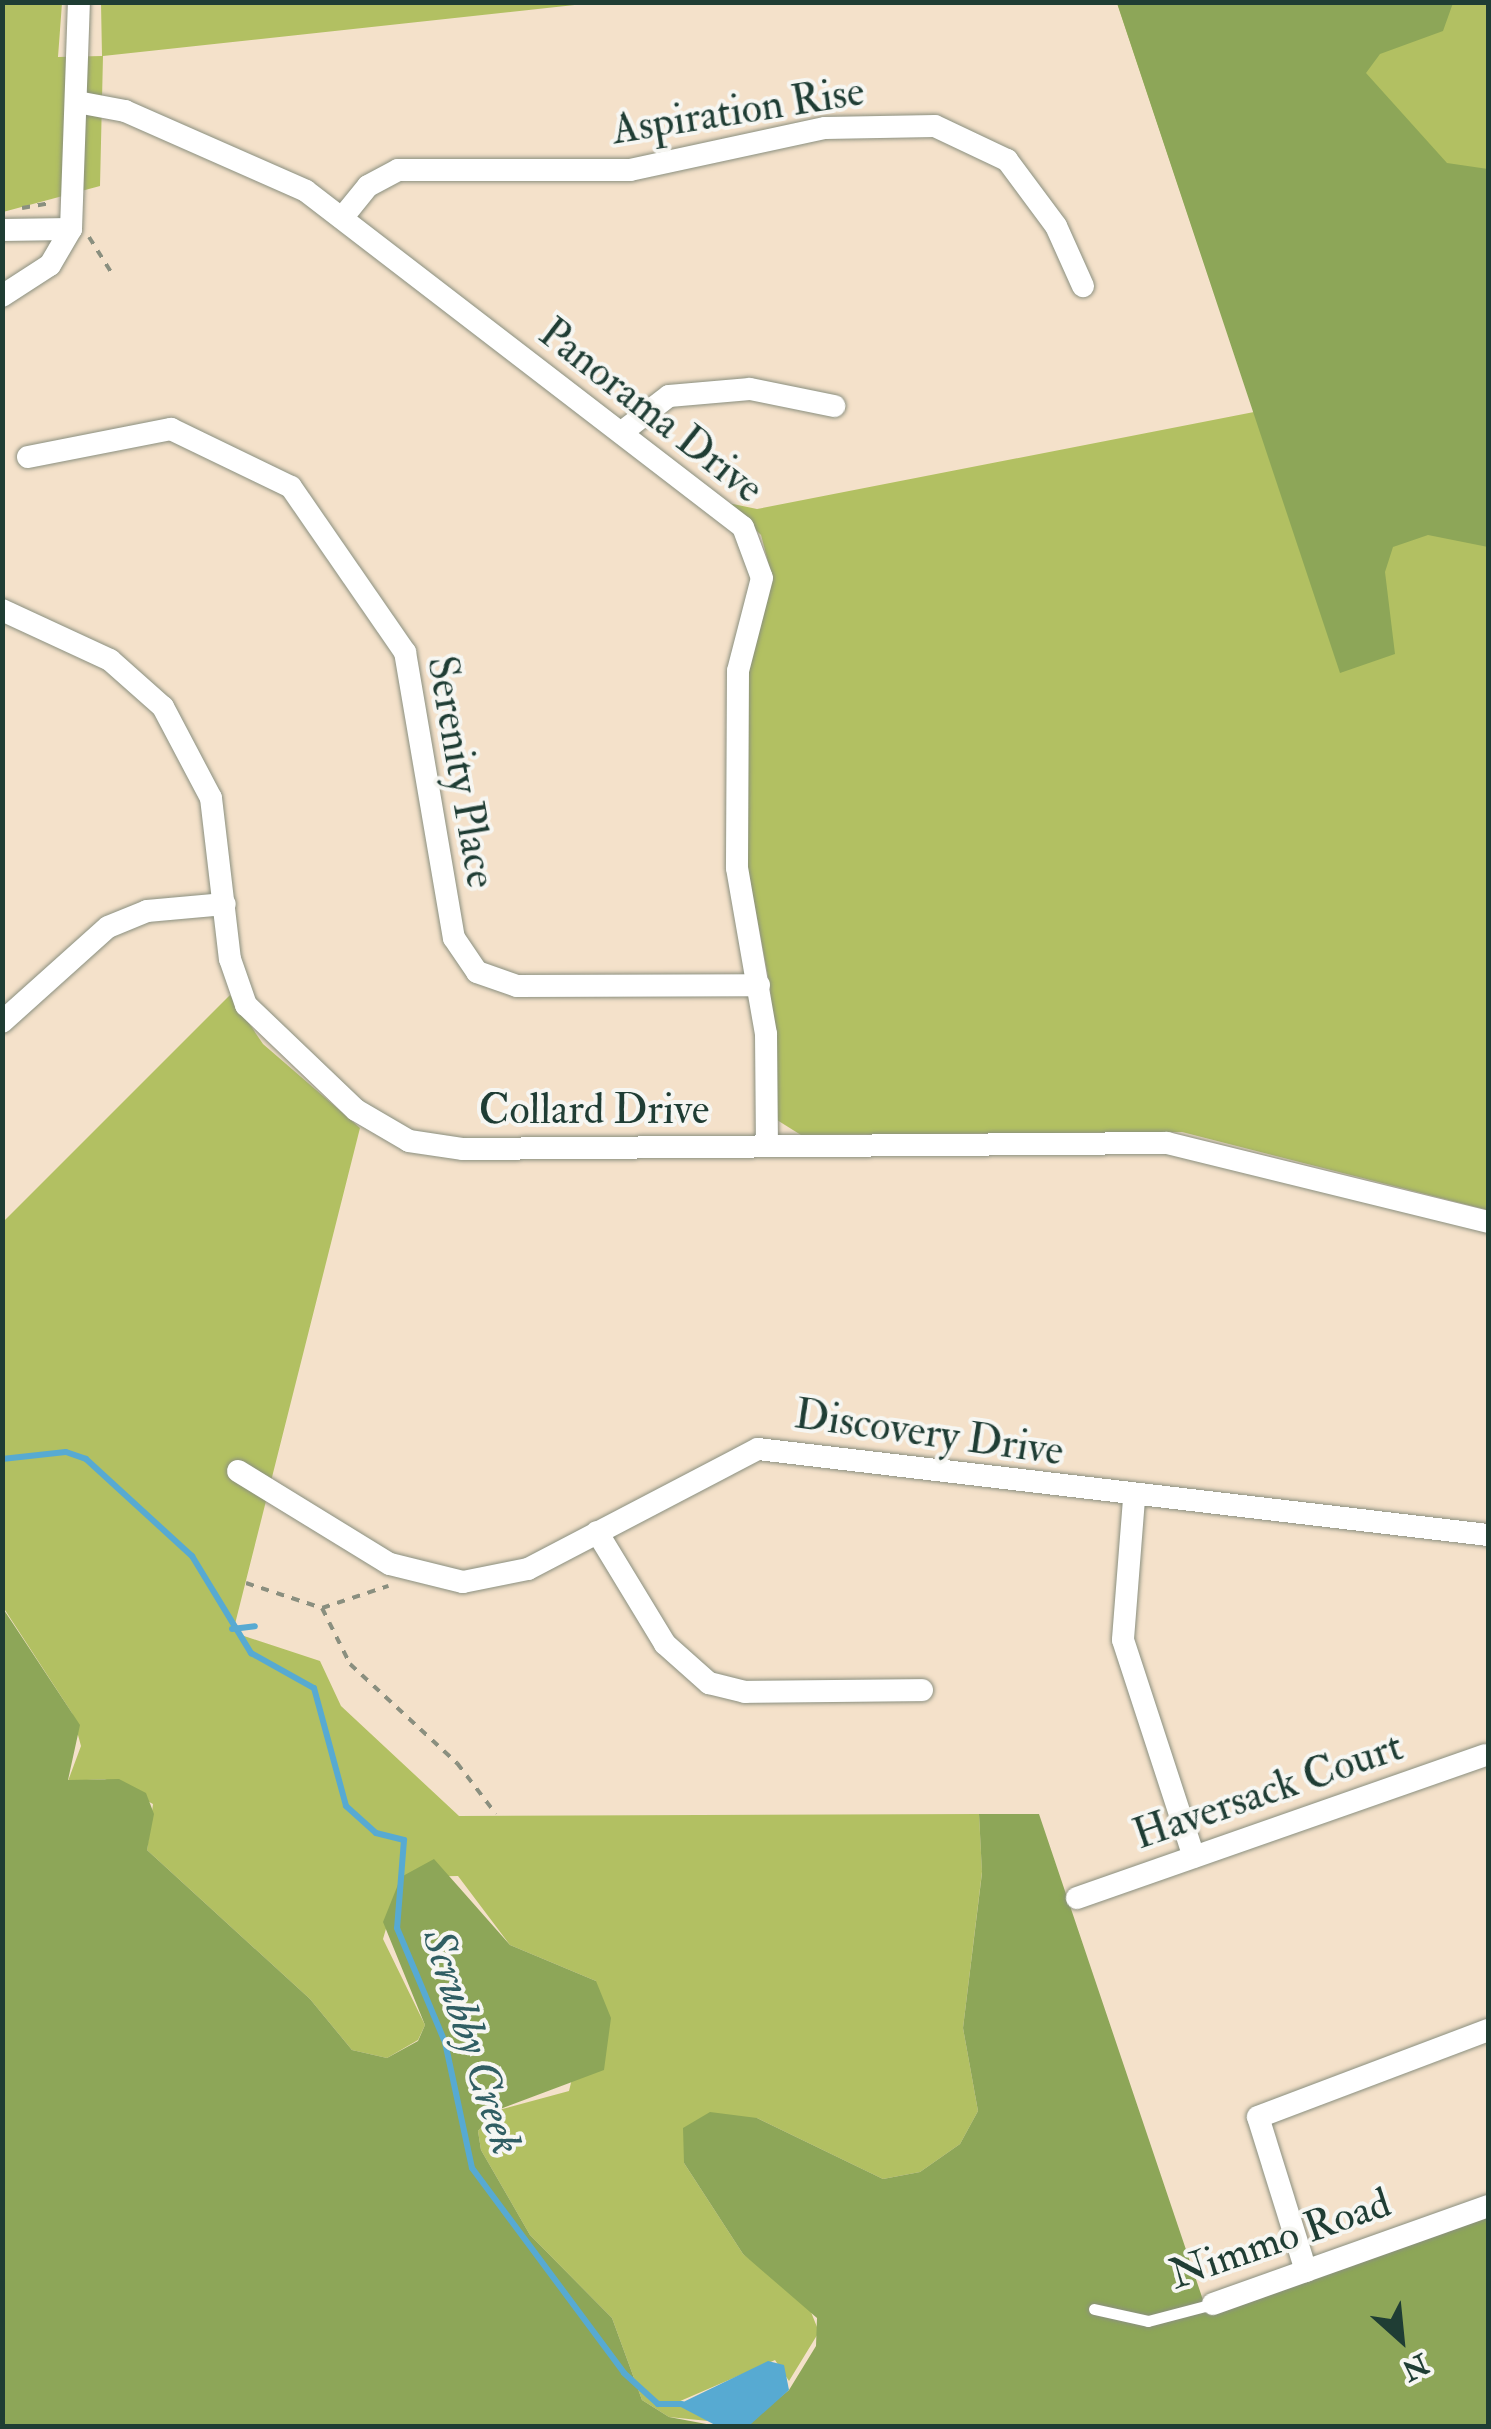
<!DOCTYPE html>
<html>
<head>
<meta charset="utf-8">
<style>
	body { margin:0 }
	#map { position:relative; width:1491px; height:2429px; overflow:hidden; background:#f4e1ca; font-family:"IM FELL Double Pica",serif }
	div>[style] { position:absolute }
	.green>* { inset:0; background:#b2c062 }
	.forest>* { inset:0; background:#8da658 }
	.water>* { inset:0; background:#57aad2 }
	.stream>* { height:6px; margin:-3px; padding:0 3px; transform-origin:3px; border-radius:3px; background:#57aad2 }
	.path>* { height:4px; margin-top:-2px; transform-origin:0; background:repeating-linear-gradient(90deg,#8a8f7f 0 8px,transparent 0 16px) }
	.roads { filter:drop-shadow(0 0 2px #8a8f7f) drop-shadow(0 0 2px #8a8f7f) }
	.lane>* { height:11px; margin:-5.5px; padding:0 5.5px; transform-origin:5.5px; border-radius:5.5px; background:#fff }
	.street>* { height:22px; margin:-11px; padding:0 11px; transform-origin:11px; border-radius:11px; background:#fff }
	span { translate:-50% -50%; white-space:nowrap; text-align:center; line-height:1.15; -webkit-text-stroke:8px #f6f6f2; paint-order:stroke }
	.street-label { font-size:42px; color:#1f3d34 }
	.water-label { font-size:45px; color:#305e63; font-style:italic }
	.frame { position:absolute; inset:0; border:5px solid #1f3d34; pointer-events:none }
	.north { position:absolute; left:1351px; top:2289px; width:100px; height:100px; -webkit-text-stroke:8px #f6f6f2; paint-order:stroke; rotate:153deg; font-size:28px; font-weight:700; line-height:40px; text-align:center; color:#1f3d34 }
	.north::after { content:''; display:block; margin:auto; width:35px; height:45px; background:#1f3d34; clip-path:polygon(50% 0,100% 100%,50% 72%,0 100%) }
</style>
</head>
<body>
<div id="map">
	<div class="green">
		<i style="clip-path:polygon(3px 3px,62px 3px,58px 57px,102px 56px,101px 3px,593px 3px,103px 56px,100px 186px,3px 212px)"></i>
		<i style="clip-path:polygon(1117px 3px,1488px 3px,1488px 1210px,1182px 1132px,801px 1135px,777px 1120px,770px 987px,748px 870px,747px 673px,771px 573px,761px 535px,728px 503px,757px 509px,1254px 412px)"></i>
		<i style="clip-path:polygon(230px 995px,263px 1044px,360px 1128px,235px 1624px,241px 1635px,320px 1661px,341px 1706px,459px 1816px,979px 1814px,982px 1872px,963px 2028px,978px 2111px,960px 2144px,920px 2172px,883px 2179px,757px 2118px,684px 2163px,743px 2254px,807px 2302px,819px 2332px,789px 2381px,775px 2360px,678px 2402px,708px 2421px,669px 2417px,642px 2400px,612px 2318px,530px 2235px,481px 2150px,478px 2131px,495px 2111px,569px 2091px,596px 1981px,510px 1945px,458px 1876px,401px 1877px,383px 1939px,425px 2025px,418px 2040px,387px 2058px,352px 2050px,310px 1999px,147px 1850px,153px 1804px,105px 1779px,68px 1781px,81px 1746px,72px 1713px,3px 1607px,3px 1222px)"></i>
	</div>
	<div class="forest">
		<i style="clip-path:polygon(1117px 3px,1453px 3px,1443px 31px,1380px 54px,1366px 73px,1447px 163px,1488px 169px,1488px 547px,1428px 535px,1393px 547px,1385px 572px,1395px 654px,1340px 673px)"></i>
		<i style="clip-path:polygon(2px 1607px,80px 1725px,68px 1780px,119px 1779px,146px 1793px,154px 1814px,147px 1850px,310px 1999px,352px 2050px,387px 2058px,418px 2041px,425px 2025px,383px 1922px,401px 1877px,434px 1859px,510px 1945px,596px 1981px,611px 2018px,604px 2070px,495px 2111px,478px 2131px,481px 2150px,530px 2235px,612px 2318px,642px 2400px,669px 2417px,717px 2426px,3px 2426px)"></i>
		<i style="clip-path:polygon(979px 1814px,1039px 1814px,1203px 2300px,1488px 2211px,1488px 2426px,745px 2426px,789px 2390px,816px 2346px,817px 2318px,743px 2254px,684px 2163px,683px 2128px,710px 2112px,757px 2118px,883px 2179px,920px 2172px,960px 2144px,978px 2111px,963px 2028px,982px 1873px)"></i>
	</div>
	<div class="water">
		<i style="clip-path:polygon(768px 2361px,784px 2365px,789px 2390px,751px 2424px,717px 2426px,677px 2405px)"></i>
	</div>
	<div class="stream">
		<i style="left:2px;top:1459px;width:64px;rotate:-6.2deg"></i>
		<i style="left:66px;top:1452px;width:21px;rotate:19deg"></i>
		<i style="left:86px;top:1459px;width:144px;rotate:42.5deg"></i>
		<i style="left:192px;top:1556px;width:114px;rotate:58.7deg"></i>
		<i style="left:251px;top:1653px;width:72px;rotate:29.1deg"></i>
		<i style="left:314px;top:1688px;width:122px;rotate:74.8deg"></i>
		<i style="left:346px;top:1806px;width:40px;rotate:42deg"></i>
		<i style="left:376px;top:1833px;width:29px;rotate:14deg"></i>
		<i style="left:404px;top:1840px;width:88px;rotate:94.5deg"></i>
		<i style="left:397px;top:1928px;width:124px;rotate:67.2deg"></i>
		<i style="left:445px;top:2042px;width:129px;rotate:77.9deg"></i>
		<i style="left:472px;top:2168px;width:255px;rotate:53.4deg"></i>
		<i style="left:624px;top:2373px;width:46px;rotate:42.4deg"></i>
		<i style="left:658px;top:2404px;width:24px"></i>
		<i style="left:232px;top:1629px;width:23px;rotate:-7deg"></i>
	</div>
	<div class="path">
		<i style="left:22px;top:208px;width:29px;rotate:-10deg"></i>
		<i style="left:89px;top:237px;width:41px;rotate:57.8deg"></i>
		<i style="left:246px;top:1583px;width:80px;rotate:18.2deg"></i>
		<i style="left:322px;top:1608px;width:63px;rotate:63.4deg"></i>
		<i style="left:350px;top:1664px;width:146px;rotate:42.8deg"></i>
		<i style="left:457px;top:1763px;width:64px;rotate:52.6deg"></i>
		<i style="left:322px;top:1608px;width:70px;rotate:-18.4deg"></i>
	</div>
	<div class="roads">
		<div class="lane">
			<i style="left:1094px;top:2309px;width:55px;rotate:12.5deg"></i>
			<i style="left:1148px;top:2321px;width:67px;rotate:-14.7deg"></i>
		</div>
		<div class="street">
			<i style="left:77px;top:102px;width:49px;rotate:10.6deg"></i>
			<i style="left:125px;top:111px;width:198px;rotate:23.8deg"></i>
			<i style="left:306px;top:191px;width:551px;rotate:37.56deg"></i>
			<i style="left:743px;top:527px;width:54px;rotate:69.6deg"></i>
			<i style="left:762px;top:578px;width:96px;rotate:104.5deg"></i>
			<i style="left:738px;top:671px;width:197px;rotate:90.3deg"></i>
			<i style="left:737px;top:868px;width:169px;rotate:80.1deg"></i>
			<i style="left:766px;top:1034px;width:112px;rotate:89.5deg"></i>
			<i style="left:342px;top:218px;width:41px;rotate:-50.9deg"></i>
			<i style="left:368px;top:186px;width:34px;rotate:-28deg"></i>
			<i style="left:398px;top:170px;width:232px"></i>
			<i style="left:630px;top:170px;width:199px;rotate:-12.2deg"></i>
			<i style="left:825px;top:128px;width:110px;rotate:-1deg"></i>
			<i style="left:935px;top:126px;width:80px;rotate:25.3deg"></i>
			<i style="left:1007px;top:160px;width:82px;rotate:53.4deg"></i>
			<i style="left:1056px;top:226px;width:66px;rotate:65.8deg"></i>
			<i style="left:2px;top:230px;width:69px;rotate:-0.8deg"></i>
			<i style="left:71px;top:229px;width:227px;rotate:-88deg"></i>
			<i style="left:2px;top:296px;width:57px;rotate:-32.9deg"></i>
			<i style="left:50px;top:265px;width:42px;rotate:-59.7deg"></i>
			<i style="left:622px;top:432px;width:59px;rotate:-37.5deg"></i>
			<i style="left:669px;top:396px;width:81px;rotate:-4.9deg"></i>
			<i style="left:750px;top:389px;width:86px;rotate:11.4deg"></i>
			<i style="left:28px;top:457px;width:146px;rotate:-11.1deg"></i>
			<i style="left:171px;top:429px;width:133px;rotate:25.8deg"></i>
			<i style="left:291px;top:487px;width:201px;rotate:55.4deg"></i>
			<i style="left:405px;top:652px;width:290px;rotate:80.3deg"></i>
			<i style="left:454px;top:938px;width:41px;rotate:55.9deg"></i>
			<i style="left:477px;top:972px;width:42px;rotate:19.3deg"></i>
			<i style="left:517px;top:986px;width:242px;rotate:-0.2deg"></i>
			<i style="left:2px;top:610px;width:119px;rotate:24.8deg"></i>
			<i style="left:110px;top:660px;width:71px;rotate:41.6deg"></i>
			<i style="left:163px;top:707px;width:103px;rotate:62.2deg"></i>
			<i style="left:211px;top:798px;width:162px;rotate:83.3deg"></i>
			<i style="left:230px;top:959px;width:49px;rotate:70.8deg"></i>
			<i style="left:246px;top:1005px;width:152px;rotate:43.7deg"></i>
			<i style="left:356px;top:1110px;width:61px;rotate:30.3deg"></i>
			<i style="left:409px;top:1141px;width:55px;rotate:8.4deg"></i>
			<i style="left:463px;top:1149px;width:704px;rotate:-0.49deg"></i>
			<i style="left:1167px;top:1143px;width:331px;rotate:13.8deg"></i>
			<i style="left:2px;top:1022px;width:142px;rotate:-41.9deg"></i>
			<i style="left:108px;top:927px;width:42px;rotate:-22.3deg"></i>
			<i style="left:147px;top:911px;width:78px;rotate:-5.1deg"></i>
			<i style="left:238px;top:1471px;width:178px;rotate:31.5deg"></i>
			<i style="left:390px;top:1564px;width:75px;rotate:13.9deg"></i>
			<i style="left:463px;top:1582px;width:66px;rotate:-11.3deg"></i>
			<i style="left:528px;top:1569px;width:259px;rotate:-27.6deg"></i>
			<i style="left:758px;top:1449px;width:735px;rotate:6.72deg"></i>
			<i style="left:1134px;top:1499px;width:141px;rotate:94.5deg"></i>
			<i style="left:1123px;top:1640px;width:228px;rotate:71.9deg"></i>
			<i style="left:597px;top:1532px;width:131px;rotate:58.7deg"></i>
			<i style="left:665px;top:1644px;width:59px;rotate:41.6deg"></i>
			<i style="left:709px;top:1683px;width:37px;rotate:14deg"></i>
			<i style="left:745px;top:1692px;width:177px;rotate:-0.6deg"></i>
			<i style="left:1077px;top:1898px;width:432px;rotate:-19.3deg"></i>
			<i style="left:1306px;top:2271px;width:161px;rotate:-107.3deg"></i>
			<i style="left:1258px;top:2117px;width:246px;rotate:-20.7deg"></i>
			<i style="left:1213px;top:2304px;width:292px;rotate:-19.6deg"></i>
		</div>
	</div>
	<div class="street-label">
		<span style="left:738px;top:111px;rotate:-9deg">Aspiration Rise</span>
		<span style="left:651px;top:411px;rotate:38deg">Panorama Drive</span>
		<span style="left:461px;top:772px;rotate:80deg">Serenity Place</span>
		<span style="left:594px;top:1110px">Collard Drive</span>
		<span style="left:929px;top:1433px;rotate:8deg">Discovery Drive</span>
		<span style="left:1268px;top:1791px;rotate:-19deg">Haversack Court</span>
		<span style="left:1280px;top:2239px;rotate:-19deg">Nimmo Road</span>
	</div>
	<div class="water-label">
		<span style="left:471px;top:2042px;rotate:72deg">Scrubby Creek</span>
	</div>
	<div class="frame"></div>
	<div class="north">N</div>
</div>
</body>
</html>
